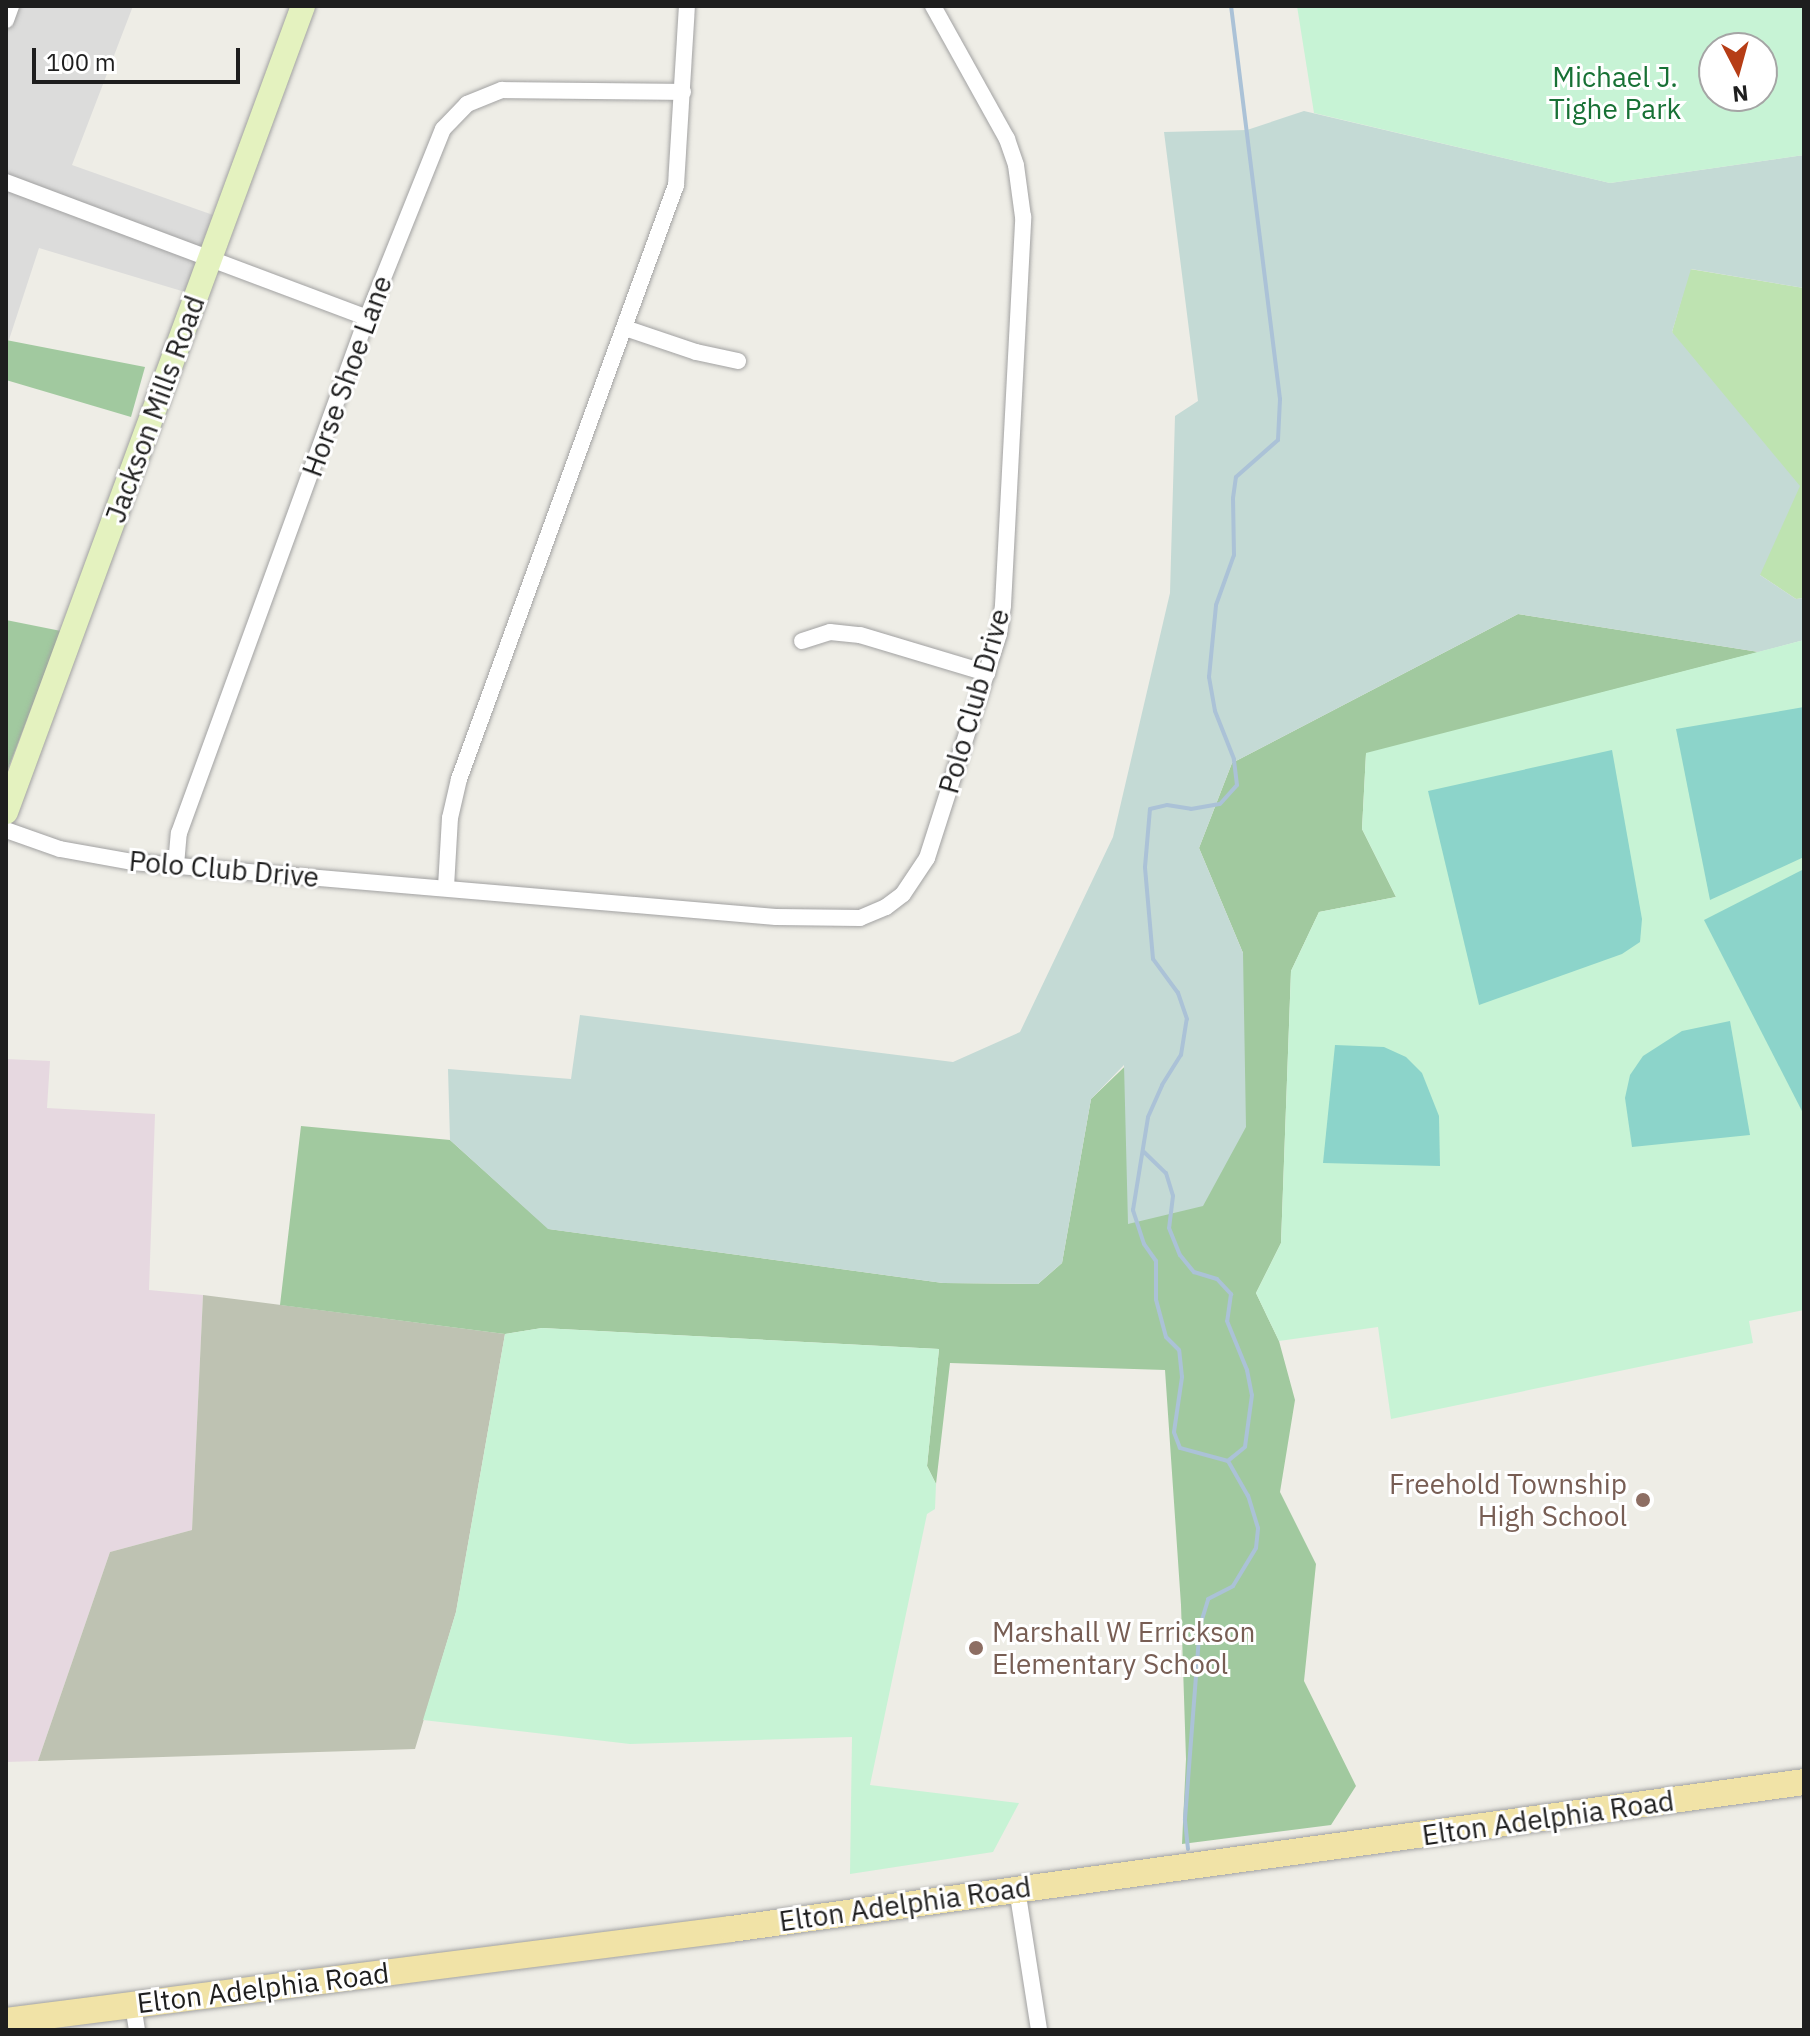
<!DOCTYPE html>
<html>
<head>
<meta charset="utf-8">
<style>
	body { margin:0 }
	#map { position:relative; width:1810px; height:2036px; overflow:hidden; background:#eeede6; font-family:"IBM Plex Sans",sans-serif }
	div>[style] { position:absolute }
	.residential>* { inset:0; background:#dcdcdb }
	.industrial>* { inset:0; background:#e6d8e0 }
	.construction>* { inset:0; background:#bec2b2 }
	.grass>* { inset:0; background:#bee3b1 }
	.forest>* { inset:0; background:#a1c99f }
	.wetland>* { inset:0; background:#c4dad5 }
	.park>* { inset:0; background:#c7f3d5 }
	.pitch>* { inset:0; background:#8cd4ca }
	.stream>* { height:4px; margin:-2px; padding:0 2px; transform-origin:2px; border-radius:2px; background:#abc2d7 }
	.roads { filter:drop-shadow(0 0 2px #a2a2a2) drop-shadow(0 0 2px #a2a2a2) }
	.street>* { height:16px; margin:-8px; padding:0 8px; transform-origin:8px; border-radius:8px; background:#fff }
	.secondary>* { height:24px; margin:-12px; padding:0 12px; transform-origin:12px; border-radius:12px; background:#e4f2bf }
	.primary>* { height:26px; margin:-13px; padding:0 13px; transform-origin:13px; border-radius:13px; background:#f1e3a7 }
	.dots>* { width:22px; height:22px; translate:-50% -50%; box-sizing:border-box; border:4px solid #fff; border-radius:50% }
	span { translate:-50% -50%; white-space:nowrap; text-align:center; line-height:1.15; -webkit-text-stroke:6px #fff; paint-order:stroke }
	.park-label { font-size:28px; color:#187135 }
	.street-label { font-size:28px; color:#1e1e1e }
	.education-label { font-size:28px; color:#785e54 }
	.right { translate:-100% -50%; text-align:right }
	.left { translate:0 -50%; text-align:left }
	.frame { position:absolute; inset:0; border:8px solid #1e1e1e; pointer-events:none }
	.north { position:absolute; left:1698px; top:32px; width:80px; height:80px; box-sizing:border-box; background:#fff; border:2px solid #a5a5a5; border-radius:50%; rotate:174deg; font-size:22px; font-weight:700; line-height:32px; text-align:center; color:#1e1e1e }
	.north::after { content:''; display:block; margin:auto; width:28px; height:36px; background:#b63d16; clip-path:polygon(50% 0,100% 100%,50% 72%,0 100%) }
	.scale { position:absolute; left:32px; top:48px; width:208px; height:36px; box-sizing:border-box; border:4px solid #1e1e1e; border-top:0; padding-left:10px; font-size:24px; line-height:28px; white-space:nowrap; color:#1e1e1e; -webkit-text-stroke:6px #fff; paint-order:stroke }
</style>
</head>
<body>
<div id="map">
	<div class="residential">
		<i style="clip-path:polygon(6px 6px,133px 6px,72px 165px,213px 215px,185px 292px,39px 248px,6px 349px)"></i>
	</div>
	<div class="industrial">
		<i style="clip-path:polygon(6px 1059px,50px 1061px,47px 1108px,155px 1114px,149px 1290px,203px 1295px,192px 1530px,110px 1552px,38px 1761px,6px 1762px)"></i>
	</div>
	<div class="construction">
		<i style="clip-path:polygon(203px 1295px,505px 1334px,456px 1612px,415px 1749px,38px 1761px,110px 1552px,192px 1530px)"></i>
	</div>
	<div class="grass">
		<i style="clip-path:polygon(1690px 269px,1804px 288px,1804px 598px,1796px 599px,1760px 575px,1672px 332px)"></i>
	</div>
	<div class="forest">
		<i style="clip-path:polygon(6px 340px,145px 367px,131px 417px,6px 380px)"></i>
		<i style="clip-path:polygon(1518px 614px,1759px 652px,1366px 754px,1362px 829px,1396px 897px,1319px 912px,1291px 971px,1281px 1243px,1256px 1293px,1279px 1341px,1295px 1400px,1280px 1492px,1316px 1564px,1304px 1681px,1356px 1786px,1331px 1825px,1182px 1844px,1186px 1759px,1181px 1605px,1165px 1370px,950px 1363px,936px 1484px,927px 1466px,939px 1349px,542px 1328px,505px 1334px,280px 1305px,301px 1126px,450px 1140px,549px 1229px,943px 1283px,1038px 1284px,1062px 1263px,1091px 1099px,1243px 953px,1199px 848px,1232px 763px)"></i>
		<i style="clip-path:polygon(6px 620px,61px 631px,6px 774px)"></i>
	</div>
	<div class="wetland">
		<i style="clip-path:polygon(1304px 111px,1610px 183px,1804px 155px,1804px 288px,1691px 269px,1672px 332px,1800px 486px,1760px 575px,1796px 599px,1804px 598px,1804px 640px,1759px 652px,1518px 614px,1232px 763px,1199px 848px,1243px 953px,1246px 1127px,1203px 1206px,1128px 1224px,1124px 1065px,1091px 1099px,1062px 1263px,1038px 1284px,943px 1283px,548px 1229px,450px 1140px,448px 1069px,571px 1079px,580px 1015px,953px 1062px,1020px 1032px,1113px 837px,1170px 593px,1175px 416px,1198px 401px,1164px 132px,1247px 130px)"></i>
	</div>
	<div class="park">
		<i style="clip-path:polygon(evenodd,1297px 6px,1804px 6px,1804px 155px,1610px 183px,1314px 113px,1297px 6px,1714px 48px,1762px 48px,1762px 96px,1714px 96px,1714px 48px)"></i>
		<i style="clip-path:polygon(1804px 640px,1804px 1310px,1749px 1321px,1753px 1343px,1391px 1419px,1378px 1327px,1279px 1341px,1256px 1293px,1281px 1243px,1291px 971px,1319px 912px,1396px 897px,1362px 829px,1366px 753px)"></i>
		<i style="clip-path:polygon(542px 1328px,939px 1349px,927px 1466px,936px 1484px,935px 1509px,927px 1514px,870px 1785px,1019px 1803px,993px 1852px,850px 1874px,852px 1737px,630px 1744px,423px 1720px,456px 1612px,505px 1334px)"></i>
	</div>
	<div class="pitch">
		<i style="clip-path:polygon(1804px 707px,1804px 857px,1710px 900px,1676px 729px)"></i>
		<i style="clip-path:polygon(1612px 750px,1642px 919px,1640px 942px,1622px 954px,1479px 1005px,1428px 791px)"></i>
		<i style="clip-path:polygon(1804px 869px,1804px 1115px,1704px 920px)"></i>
		<i style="clip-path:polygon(1730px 1021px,1750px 1135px,1632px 1147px,1625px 1098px,1630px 1075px,1643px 1056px,1682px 1031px)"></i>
		<i style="clip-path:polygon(1335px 1045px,1384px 1047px,1406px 1057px,1422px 1073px,1439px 1116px,1440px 1166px,1323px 1163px)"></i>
	</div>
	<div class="stream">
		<i style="left:1144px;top:1152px;width:30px;rotate:44deg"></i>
		<i style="left:1166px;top:1173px;width:24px;rotate:73deg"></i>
		<i style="left:1173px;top:1196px;width:32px;rotate:97deg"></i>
		<i style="left:1169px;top:1228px;width:29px;rotate:68deg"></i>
		<i style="left:1180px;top:1255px;width:22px;rotate:51deg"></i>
		<i style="left:1194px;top:1272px;width:24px;rotate:17deg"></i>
		<i style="left:1217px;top:1279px;width:21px;rotate:47deg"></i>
		<i style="left:1231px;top:1294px;width:27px;rotate:98deg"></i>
		<i style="left:1227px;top:1321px;width:53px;rotate:67.8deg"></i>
		<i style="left:1247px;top:1370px;width:25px;rotate:79deg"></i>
		<i style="left:1252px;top:1395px;width:52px;rotate:97.7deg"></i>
		<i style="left:1245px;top:1447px;width:22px;rotate:141deg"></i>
		<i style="left:1228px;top:1461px;width:50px;rotate:-164.8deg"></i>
		<i style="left:1180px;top:1448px;width:17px;rotate:-111deg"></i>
		<i style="left:1174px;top:1432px;width:56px;rotate:-81.7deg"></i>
		<i style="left:1182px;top:1377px;width:27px;rotate:-96deg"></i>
		<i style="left:1179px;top:1350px;width:18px;rotate:-135deg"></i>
		<i style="left:1166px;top:1337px;width:39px;rotate:-105deg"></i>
		<i style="left:1156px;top:1299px;width:38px;rotate:-90deg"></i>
		<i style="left:1156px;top:1261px;width:21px;rotate:-125deg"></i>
		<i style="left:1144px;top:1244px;width:36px;rotate:-108deg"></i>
		<i style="left:1133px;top:1210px;width:94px;rotate:-80.8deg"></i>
		<i style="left:1148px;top:1117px;width:35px;rotate:-66deg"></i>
		<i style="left:1162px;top:1085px;width:36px;rotate:-58deg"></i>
		<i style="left:1181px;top:1055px;width:36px;rotate:-81deg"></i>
		<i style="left:1187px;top:1019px;width:28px;rotate:-109deg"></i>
		<i style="left:1178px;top:993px;width:42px;rotate:-126.3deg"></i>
		<i style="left:1153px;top:959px;width:92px;rotate:-95deg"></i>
		<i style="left:1145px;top:867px;width:58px;rotate:-85.1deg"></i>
		<i style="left:1150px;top:809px;width:17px;rotate:-13deg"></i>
		<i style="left:1167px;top:805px;width:24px;rotate:9deg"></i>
		<i style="left:1191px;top:809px;width:29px;rotate:-10deg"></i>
		<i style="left:1220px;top:804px;width:25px;rotate:-48deg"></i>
		<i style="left:1237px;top:785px;width:26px;rotate:-97deg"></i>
		<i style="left:1234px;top:759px;width:52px;rotate:-111.6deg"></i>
		<i style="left:1215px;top:711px;width:35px;rotate:-100deg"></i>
		<i style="left:1209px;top:677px;width:72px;rotate:-84.4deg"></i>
		<i style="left:1216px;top:605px;width:53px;rotate:-70.2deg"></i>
		<i style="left:1234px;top:555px;width:57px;rotate:-91deg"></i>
		<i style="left:1233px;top:498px;width:21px;rotate:-82deg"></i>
		<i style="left:1236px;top:477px;width:56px;rotate:-41.4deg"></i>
		<i style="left:1278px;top:440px;width:41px;rotate:-87.2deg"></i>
		<i style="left:1280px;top:399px;width:396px;rotate:-97.1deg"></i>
		<i style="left:1188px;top:1849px;width:30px;rotate:-96deg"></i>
		<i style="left:1185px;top:1819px;width:194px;rotate:-85.6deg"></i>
		<i style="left:1200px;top:1626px;width:28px;rotate:-73deg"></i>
		<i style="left:1208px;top:1599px;width:28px;rotate:-27deg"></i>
		<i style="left:1233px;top:1586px;width:44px;rotate:-58.8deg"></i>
		<i style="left:1256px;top:1548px;width:20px;rotate:-84deg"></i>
		<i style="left:1258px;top:1528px;width:34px;rotate:-107deg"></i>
		<i style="left:1248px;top:1496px;width:40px;rotate:-119.7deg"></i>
	</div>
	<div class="roads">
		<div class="street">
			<i style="left:6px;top:20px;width:15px;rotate:-70deg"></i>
			<i style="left:6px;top:182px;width:386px;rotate:20.6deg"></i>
			<i style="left:625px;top:328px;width:75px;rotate:18.7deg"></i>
			<i style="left:696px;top:352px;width:43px;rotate:12.1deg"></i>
			<i style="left:802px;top:641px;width:29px;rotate:-18deg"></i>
			<i style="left:830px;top:632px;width:30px;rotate:6deg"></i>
			<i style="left:860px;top:635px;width:133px;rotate:16.7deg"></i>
			<i style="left:6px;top:830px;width:57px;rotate:19.4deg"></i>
			<i style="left:60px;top:849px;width:73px;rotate:10.2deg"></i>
			<i style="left:132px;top:862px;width:646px;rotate:4.88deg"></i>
			<i style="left:776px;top:917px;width:84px;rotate:0.7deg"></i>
			<i style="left:860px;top:918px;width:28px;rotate:-23deg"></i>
			<i style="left:886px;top:907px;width:21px;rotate:-37deg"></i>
			<i style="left:903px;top:894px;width:43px;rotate:-56.3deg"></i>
			<i style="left:927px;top:858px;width:235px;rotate:-72.2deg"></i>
			<i style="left:999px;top:634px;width:29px;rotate:-82deg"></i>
			<i style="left:1003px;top:605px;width:389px;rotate:-87deg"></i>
			<i style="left:1023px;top:217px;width:52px;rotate:-97.7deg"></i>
			<i style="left:1016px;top:165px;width:28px;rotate:-109deg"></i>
			<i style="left:1007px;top:139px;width:152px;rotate:-119.1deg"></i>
			<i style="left:176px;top:865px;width:32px;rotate:-85deg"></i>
			<i style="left:179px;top:833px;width:543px;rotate:-69.96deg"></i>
			<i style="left:365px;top:323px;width:209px;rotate:-68.1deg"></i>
			<i style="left:443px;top:129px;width:35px;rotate:-46deg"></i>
			<i style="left:467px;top:104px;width:38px;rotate:-22deg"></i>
			<i style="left:502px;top:90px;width:181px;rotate:0.6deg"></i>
			<i style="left:446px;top:887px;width:69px;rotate:-86.7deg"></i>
			<i style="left:450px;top:818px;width:40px;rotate:-77deg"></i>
			<i style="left:459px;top:779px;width:632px;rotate:-69.93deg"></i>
			<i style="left:676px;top:185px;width:179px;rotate:-86.5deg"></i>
			<i style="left:1017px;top:1889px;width:143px;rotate:81.1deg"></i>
			<i style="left:133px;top:2005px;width:25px;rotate:81deg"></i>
		</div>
		<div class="secondary">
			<i style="left:6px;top:812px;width:859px;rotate:-69.77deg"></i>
		</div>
		<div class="primary">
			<i style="left:6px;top:2021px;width:731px;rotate:-7.23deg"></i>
			<i style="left:731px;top:1929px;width:1083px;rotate:-7.8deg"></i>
		</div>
	</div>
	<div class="dots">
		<i style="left:1643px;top:1500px;background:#8d6e63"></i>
		<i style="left:976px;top:1648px;background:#8d6e63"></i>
	</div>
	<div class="park-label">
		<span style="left:1615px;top:93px">Michael J.<br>Tighe Park</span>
	</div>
	<div class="street-label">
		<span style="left:347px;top:376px;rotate:-70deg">Horse Shoe Lane</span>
		<span style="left:155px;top:409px;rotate:-70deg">Jackson Mills Road</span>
		<span style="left:974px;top:701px;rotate:-74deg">Polo Club Drive</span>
		<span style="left:224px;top:869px;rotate:5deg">Polo Club Drive</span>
		<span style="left:1548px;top:1818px;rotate:-8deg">Elton Adelphia Road</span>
		<span style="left:905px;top:1904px;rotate:-8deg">Elton Adelphia Road</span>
		<span style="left:263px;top:1988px;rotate:-7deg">Elton Adelphia Road</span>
	</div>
	<div class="education-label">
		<span class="right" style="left:1627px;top:1500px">Freehold Township<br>High School</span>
		<span class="left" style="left:992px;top:1648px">Marshall W Errickson<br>Elementary School</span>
	</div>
	<div class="frame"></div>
	<div class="north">N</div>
	<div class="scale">100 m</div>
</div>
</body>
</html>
